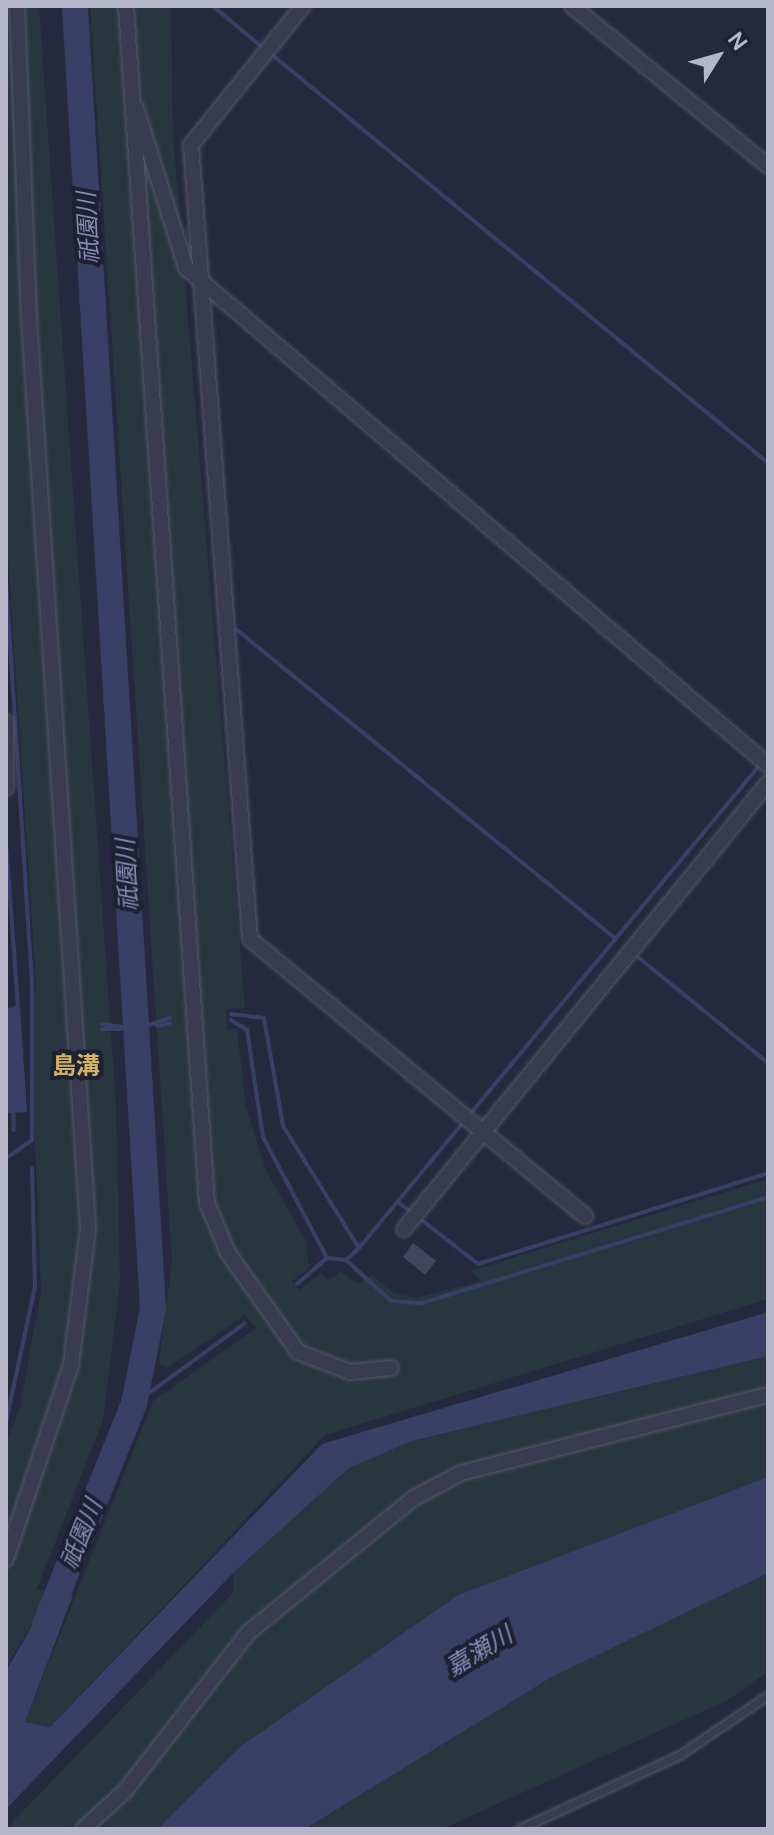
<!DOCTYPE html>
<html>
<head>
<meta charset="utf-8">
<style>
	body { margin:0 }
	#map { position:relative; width:774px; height:1835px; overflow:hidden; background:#25293e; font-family:"DM Sans","Noto Sans JP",sans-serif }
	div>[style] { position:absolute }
	.green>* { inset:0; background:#27363f }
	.water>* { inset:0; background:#394065 }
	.stream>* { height:4px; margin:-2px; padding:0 2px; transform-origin:2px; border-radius:2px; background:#394065 }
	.river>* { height:26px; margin:-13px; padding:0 13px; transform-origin:13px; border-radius:13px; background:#394065 }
	.building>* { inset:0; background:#41455e }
	.roads { filter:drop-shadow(0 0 2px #545769) drop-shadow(0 0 2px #545769) }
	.lane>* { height:7px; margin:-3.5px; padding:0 3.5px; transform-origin:3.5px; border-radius:3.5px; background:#393c4e }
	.street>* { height:14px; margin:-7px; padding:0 7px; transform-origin:7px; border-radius:7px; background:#393c4e }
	span { translate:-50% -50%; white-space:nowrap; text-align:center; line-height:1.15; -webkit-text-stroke:8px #1e2133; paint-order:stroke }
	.water-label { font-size:24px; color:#858cb4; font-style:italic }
	.neighbourhood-label { font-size:24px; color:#d2b366; font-weight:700 }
	.frame { position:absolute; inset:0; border:8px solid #b5b7c9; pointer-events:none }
	.north { position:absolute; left:678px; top:16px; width:80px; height:80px; -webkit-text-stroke:6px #1e2133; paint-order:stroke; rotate:53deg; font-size:22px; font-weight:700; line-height:32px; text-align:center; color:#b5b7c9 }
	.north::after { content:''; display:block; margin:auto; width:28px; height:36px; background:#b5b7c9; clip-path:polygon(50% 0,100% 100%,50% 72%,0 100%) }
</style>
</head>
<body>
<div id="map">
	<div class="green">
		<i style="clip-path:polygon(6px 6px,39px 6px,116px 1105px,120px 1281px,103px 1420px,37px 1589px,52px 1591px,6px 1667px,6px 1443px,20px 1407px,41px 1291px,30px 1020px,36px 983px,6px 528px)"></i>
		<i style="clip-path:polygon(90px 6px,171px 6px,173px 135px,245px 1008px,226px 1009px,227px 1030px,237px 1028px,246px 1106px,265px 1168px,306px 1242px,309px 1268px,292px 1281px,299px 1290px,320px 1273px,329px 1280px,341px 1272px,359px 1284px,372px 1275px,393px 1293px,416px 1298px,481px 1281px,470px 1271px,768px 1179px,768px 1299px,325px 1435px,50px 1727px,25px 1722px,153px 1401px,256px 1328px,245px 1315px,167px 1368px,159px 1363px,172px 1262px)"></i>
		<i style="clip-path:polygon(768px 1356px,768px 1477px,458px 1595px,241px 1746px,157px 1829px,6px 1829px,234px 1592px,234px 1572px,349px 1468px,412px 1441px)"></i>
		<i style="clip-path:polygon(768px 1573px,768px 1672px,726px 1701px,442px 1829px,305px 1829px,550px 1678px)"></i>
	</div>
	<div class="water">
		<i style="clip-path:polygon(20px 1007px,27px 1112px,6px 1113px,6px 1008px)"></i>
		<i style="clip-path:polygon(768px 1312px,768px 1356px,412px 1441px,349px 1468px,234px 1572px,6px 1809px,6px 1671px,52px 1591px,73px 1595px,25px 1722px,50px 1727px,322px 1444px)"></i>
		<i style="clip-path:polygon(768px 1477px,768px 1573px,550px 1678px,305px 1829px,157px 1829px,241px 1746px,458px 1595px)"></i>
	</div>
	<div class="stream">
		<i style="left:213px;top:6px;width:65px;rotate:40deg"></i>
		<i style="left:270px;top:53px;width:645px;rotate:39.46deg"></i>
		<i style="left:6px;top:581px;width:405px;rotate:86.3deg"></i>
		<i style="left:32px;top:985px;width:155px;rotate:90deg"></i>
		<i style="left:32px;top:1140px;width:32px;rotate:145deg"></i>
		<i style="left:237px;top:630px;width:489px;rotate:39.2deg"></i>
		<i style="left:6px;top:843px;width:163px;rotate:85.8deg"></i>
		<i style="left:18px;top:1006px;width:16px;rotate:140deg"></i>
		<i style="left:639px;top:958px;width:166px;rotate:39.1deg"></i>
		<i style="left:231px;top:1014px;width:33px;rotate:7deg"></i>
		<i style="left:264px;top:1018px;width:110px;rotate:80deg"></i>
		<i style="left:283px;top:1126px;width:144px;rotate:58.1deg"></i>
		<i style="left:359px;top:1248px;width:641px;rotate:-50.32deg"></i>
		<i style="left:231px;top:1020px;width:19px;rotate:32deg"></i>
		<i style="left:247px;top:1030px;width:108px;rotate:81.5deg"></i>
		<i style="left:263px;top:1137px;width:137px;rotate:62.1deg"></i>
		<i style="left:102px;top:1024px;width:37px;rotate:8deg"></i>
		<i style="left:139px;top:1029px;width:33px;rotate:-20deg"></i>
		<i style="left:157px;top:1026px;width:13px;rotate:-13deg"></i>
		<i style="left:102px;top:1029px;width:19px"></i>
		<i style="left:13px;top:1107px;width:23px;rotate:88deg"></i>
		<i style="left:398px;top:1202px;width:18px;rotate:38deg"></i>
		<i style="left:419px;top:1218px;width:75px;rotate:37.9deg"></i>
		<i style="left:478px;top:1264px;width:304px;rotate:-17.4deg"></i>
		<i style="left:327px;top:1258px;width:19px;rotate:6deg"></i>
		<i style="left:346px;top:1260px;width:61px;rotate:42.3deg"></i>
		<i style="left:391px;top:1301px;width:31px;rotate:4deg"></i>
		<i style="left:422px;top:1303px;width:362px;rotate:-17deg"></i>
		<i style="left:346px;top:1260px;width:18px;rotate:-43deg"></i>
		<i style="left:297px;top:1284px;width:40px;rotate:-41deg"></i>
		<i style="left:134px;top:1404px;width:137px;rotate:-36.1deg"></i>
		<i style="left:6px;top:1422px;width:138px;rotate:-77.9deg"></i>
		<i style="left:35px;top:1287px;width:119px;rotate:-91.4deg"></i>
	</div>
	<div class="river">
		<i style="left:45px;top:1625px;width:238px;rotate:-68.1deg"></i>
		<i style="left:134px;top:1404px;width:97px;rotate:-78.7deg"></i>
		<i style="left:153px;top:1309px;width:1305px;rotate:-93.43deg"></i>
	</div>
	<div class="building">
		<i style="clip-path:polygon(413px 1243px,436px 1261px,425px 1275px,403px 1257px)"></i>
	</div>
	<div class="roads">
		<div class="lane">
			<i style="left:519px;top:1829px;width:179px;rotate:-24.8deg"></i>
			<i style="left:681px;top:1754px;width:105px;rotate:-34.1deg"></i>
		</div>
		<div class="street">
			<i style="left:126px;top:6px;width:1200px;rotate:86.13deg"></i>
			<i style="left:207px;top:1203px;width:54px;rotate:67.2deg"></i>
			<i style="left:228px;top:1253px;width:121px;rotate:54.7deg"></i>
			<i style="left:298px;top:1352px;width:56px;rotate:21deg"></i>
			<i style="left:350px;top:1372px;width:41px;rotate:-5.6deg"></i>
			<i style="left:303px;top:6px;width:179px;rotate:128.9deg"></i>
			<i style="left:191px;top:145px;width:796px;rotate:85.75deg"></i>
			<i style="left:250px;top:939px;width:435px;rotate:39.6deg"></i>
			<i style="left:572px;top:6px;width:253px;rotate:39.2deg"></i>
			<i style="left:136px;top:108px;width:168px;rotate:72.6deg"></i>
			<i style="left:186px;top:268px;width:765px;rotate:40.5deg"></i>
			<i style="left:6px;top:722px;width:66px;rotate:90deg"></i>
			<i style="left:404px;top:1229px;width:576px;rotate:-50.78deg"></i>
			<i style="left:6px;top:1559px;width:205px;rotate:-71.5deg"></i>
			<i style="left:71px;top:1365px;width:138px;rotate:-82.9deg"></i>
			<i style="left:88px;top:1228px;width:911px;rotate:-93.71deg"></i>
			<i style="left:29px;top:319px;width:313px;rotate:-92.2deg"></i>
			<i style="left:83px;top:1829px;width:57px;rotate:-42.1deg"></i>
			<i style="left:125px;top:1791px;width:202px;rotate:-52.1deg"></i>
			<i style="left:249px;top:1632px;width:213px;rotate:-39.1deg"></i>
			<i style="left:414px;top:1498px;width:53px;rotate:-28deg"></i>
			<i style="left:461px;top:1473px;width:317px;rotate:-14.3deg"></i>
		</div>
	</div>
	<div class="water-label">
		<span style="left:88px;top:228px;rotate:-93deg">祇園川</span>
		<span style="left:127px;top:875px;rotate:-93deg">祇園川</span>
		<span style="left:81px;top:1534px;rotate:-68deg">祇園川</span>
		<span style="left:479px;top:1651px;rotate:-31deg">嘉瀬川</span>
	</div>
	<div class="neighbourhood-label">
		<span style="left:76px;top:1066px">島溝</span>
	</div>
	<div class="frame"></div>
	<div class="north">N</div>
</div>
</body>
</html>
